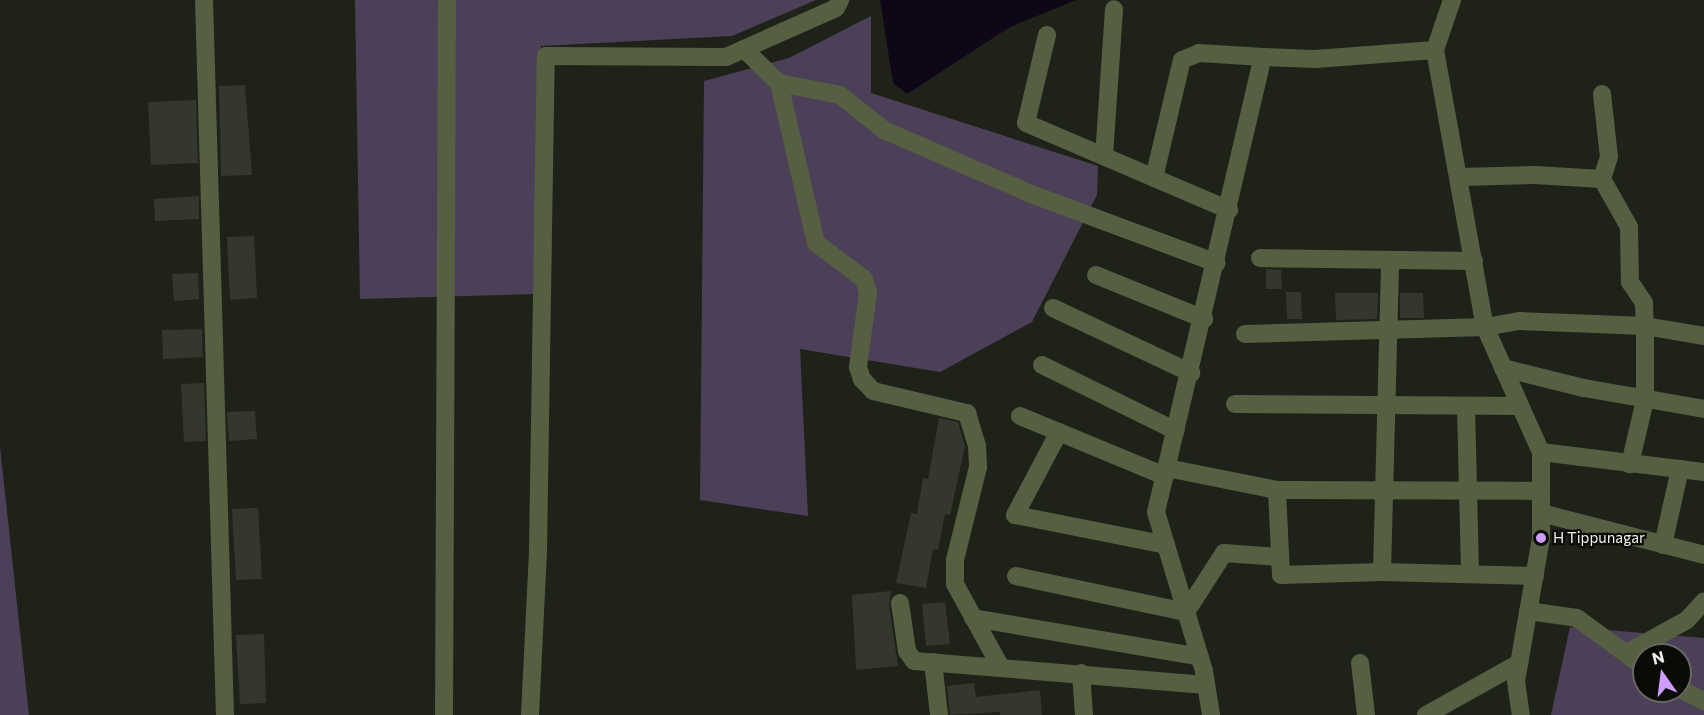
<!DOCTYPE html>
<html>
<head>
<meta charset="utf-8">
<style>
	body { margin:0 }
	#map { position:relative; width:1704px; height:715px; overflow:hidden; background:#1f2219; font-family:Commissioner,sans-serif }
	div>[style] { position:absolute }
	.green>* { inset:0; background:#4c4058 }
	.water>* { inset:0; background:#0f0618 }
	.building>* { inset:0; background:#34372d }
	.minor>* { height:18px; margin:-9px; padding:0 9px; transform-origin:9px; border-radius:9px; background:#565f42 }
	.dots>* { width:16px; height:16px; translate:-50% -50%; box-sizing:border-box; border:3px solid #0a0b07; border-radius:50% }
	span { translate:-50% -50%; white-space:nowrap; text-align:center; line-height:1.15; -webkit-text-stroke:4.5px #0a0b07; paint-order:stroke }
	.poi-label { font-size:15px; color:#f0f2ec }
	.left { translate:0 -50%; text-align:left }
	.north { position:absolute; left:1632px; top:643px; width:60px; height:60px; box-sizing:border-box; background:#0a0b07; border:2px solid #666763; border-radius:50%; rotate:346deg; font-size:16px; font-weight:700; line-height:24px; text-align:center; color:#f0f2ec }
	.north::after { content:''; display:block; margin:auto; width:21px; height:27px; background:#d09dfe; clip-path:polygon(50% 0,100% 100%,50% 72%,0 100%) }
</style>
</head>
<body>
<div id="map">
	<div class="green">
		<i style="clip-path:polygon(355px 0,816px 0,732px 36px,541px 46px,533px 294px,360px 299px)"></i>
		<i style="clip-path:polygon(871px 16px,871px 93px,1098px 166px,1097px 195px,1032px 322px,940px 372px,800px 349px,808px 516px,700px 500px,704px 81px,789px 58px)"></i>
		<i style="clip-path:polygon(0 447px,29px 715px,0 715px)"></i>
		<i style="clip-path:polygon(evenodd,1570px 627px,1704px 638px,1704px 715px,1551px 715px,1570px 627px,1644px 655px,1680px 655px,1680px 691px,1644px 691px,1644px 655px)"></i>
	</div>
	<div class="water">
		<i style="clip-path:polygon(880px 0,1076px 0,1010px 27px,907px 94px,893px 83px)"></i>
	</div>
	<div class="building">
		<i style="clip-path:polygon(245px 85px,252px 175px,221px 176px,219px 86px)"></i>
		<i style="clip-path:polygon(196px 100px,198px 163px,151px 165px,148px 102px)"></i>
		<i style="clip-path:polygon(199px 196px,199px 219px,155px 221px,154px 199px)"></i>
		<i style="clip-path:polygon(254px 236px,257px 298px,230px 300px,227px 237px)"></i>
		<i style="clip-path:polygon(1266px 269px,1281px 270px,1282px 289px,1266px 289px)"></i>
		<i style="clip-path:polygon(198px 273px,199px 299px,174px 301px,172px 274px)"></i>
		<i style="clip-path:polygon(1286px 292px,1301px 292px,1302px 319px,1287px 319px)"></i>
		<i style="clip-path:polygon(1335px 293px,1378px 293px,1377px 319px,1336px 320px)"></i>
		<i style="clip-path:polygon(1400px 293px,1423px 293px,1424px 318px,1400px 318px)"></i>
		<i style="clip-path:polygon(202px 329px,203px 357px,163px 359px,162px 330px)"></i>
		<i style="clip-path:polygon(204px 383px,206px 441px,184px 442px,181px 384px)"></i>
		<i style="clip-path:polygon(255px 411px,257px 439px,229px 441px,227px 412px)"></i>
		<i style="clip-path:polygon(939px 418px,958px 422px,965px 446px,950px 515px,945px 514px,938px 550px,933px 549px,926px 588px,896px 583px,911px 513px,917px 514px,923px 478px,928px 479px)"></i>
		<i style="clip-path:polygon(258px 508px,262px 579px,236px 580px,232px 509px)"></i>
		<i style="clip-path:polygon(891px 591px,889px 605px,898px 666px,856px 670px,852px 595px)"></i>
		<i style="clip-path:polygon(945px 602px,950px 644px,926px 646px,922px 604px)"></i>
		<i style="clip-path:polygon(264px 634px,266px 703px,240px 704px,236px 635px)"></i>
		<i style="clip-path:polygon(974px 683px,976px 697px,1040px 690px,1042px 715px,1000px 715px,1000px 712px,950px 715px,947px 686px)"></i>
	</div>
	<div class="minor">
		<i style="left:204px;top:0;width:715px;rotate:88.32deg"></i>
		<i style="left:1452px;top:0;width:53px;rotate:108.8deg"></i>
		<i style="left:1435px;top:50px;width:281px;rotate:79.8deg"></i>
		<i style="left:1485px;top:327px;width:137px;rotate:65.9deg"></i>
		<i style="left:1541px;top:452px;width:86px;rotate:90deg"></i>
		<i style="left:1541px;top:538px;width:145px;rotate:99.9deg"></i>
		<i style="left:1516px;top:681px;width:34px;rotate:82deg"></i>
		<i style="left:1047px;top:35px;width:90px;rotate:103.4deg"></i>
		<i style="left:1026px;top:123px;width:221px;rotate:23.2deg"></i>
		<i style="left:744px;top:49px;width:49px;rotate:44.2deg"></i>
		<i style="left:779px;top:83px;width:62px;rotate:11.1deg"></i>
		<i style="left:840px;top:95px;width:56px;rotate:38.5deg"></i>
		<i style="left:884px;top:130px;width:160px;rotate:23.5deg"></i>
		<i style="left:1031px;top:194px;width:198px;rotate:20.4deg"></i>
		<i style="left:779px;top:83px;width:164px;rotate:77deg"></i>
		<i style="left:816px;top:243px;width:60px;rotate:36.9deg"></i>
		<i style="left:864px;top:279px;width:15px;rotate:74deg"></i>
		<i style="left:868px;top:293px;width:75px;rotate:97.7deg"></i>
		<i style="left:858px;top:367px;width:13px;rotate:72deg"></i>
		<i style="left:862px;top:379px;width:16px;rotate:47deg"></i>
		<i style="left:873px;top:391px;width:97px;rotate:13.2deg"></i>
		<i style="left:967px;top:413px;width:34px;rotate:73deg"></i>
		<i style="left:977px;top:446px;width:21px;rotate:87deg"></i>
		<i style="left:978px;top:467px;width:96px;rotate:103.9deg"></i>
		<i style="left:955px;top:560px;width:24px;rotate:90deg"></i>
		<i style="left:955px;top:584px;width:94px;rotate:61.2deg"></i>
		<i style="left:1602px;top:94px;width:63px;rotate:83.7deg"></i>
		<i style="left:1609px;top:157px;width:23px;rotate:108deg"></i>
		<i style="left:1104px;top:156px;width:147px;rotate:-86.1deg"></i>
		<i style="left:1460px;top:177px;width:75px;rotate:-1.5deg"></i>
		<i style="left:1535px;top:175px;width:67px;rotate:3.4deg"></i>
		<i style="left:1602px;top:179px;width:55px;rotate:60.6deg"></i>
		<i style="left:1629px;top:227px;width:55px;rotate:89deg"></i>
		<i style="left:1630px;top:282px;width:25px;rotate:56deg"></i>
		<i style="left:1644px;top:303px;width:23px;rotate:88deg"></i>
		<i style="left:1645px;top:326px;width:60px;rotate:9.6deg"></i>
		<i style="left:1154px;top:178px;width:121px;rotate:-76.7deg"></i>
		<i style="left:1182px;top:60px;width:18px;rotate:-22deg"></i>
		<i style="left:1199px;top:53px;width:64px;rotate:3.6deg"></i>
		<i style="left:1260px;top:258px;width:214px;rotate:0.8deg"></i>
		<i style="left:1096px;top:275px;width:117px;rotate:22.2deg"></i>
		<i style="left:1053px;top:308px;width:153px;rotate:25.2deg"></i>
		<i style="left:1245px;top:334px;width:240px;rotate:-1.7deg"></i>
		<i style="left:1485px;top:327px;width:36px;rotate:-10deg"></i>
		<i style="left:1520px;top:321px;width:125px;rotate:2.3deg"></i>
		<i style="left:1645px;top:326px;width:74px;rotate:90deg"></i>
		<i style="left:1645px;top:400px;width:66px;rotate:103.2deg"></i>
		<i style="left:1042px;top:365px;width:149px;rotate:26.2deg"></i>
		<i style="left:1503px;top:368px;width:83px;rotate:13.9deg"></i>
		<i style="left:1584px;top:388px;width:122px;rotate:9.9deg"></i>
		<i style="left:1235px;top:404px;width:285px;rotate:0.4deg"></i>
		<i style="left:1466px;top:407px;width:167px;rotate:88.6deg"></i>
		<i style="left:1020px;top:416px;width:157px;rotate:22.5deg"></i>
		<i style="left:1059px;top:432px;width:94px;rotate:117.9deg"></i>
		<i style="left:1015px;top:515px;width:154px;rotate:11.2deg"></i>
		<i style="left:1541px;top:452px;width:164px;rotate:7deg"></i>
		<i style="left:1167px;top:468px;width:112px;rotate:11.3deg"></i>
		<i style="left:1277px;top:490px;width:85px;rotate:87.3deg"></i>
		<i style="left:1281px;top:575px;width:101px;rotate:-1.7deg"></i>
		<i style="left:1382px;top:572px;width:312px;rotate:-88.5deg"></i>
		<i style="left:1277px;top:490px;width:264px;rotate:0.2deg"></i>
		<i style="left:1541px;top:513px;width:168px;rotate:14.4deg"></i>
		<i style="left:1663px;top:545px;width:78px;rotate:-77.4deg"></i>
		<i style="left:1382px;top:572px;width:153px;rotate:1.5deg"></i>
		<i style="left:1016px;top:576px;width:174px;rotate:12deg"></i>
		<i style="left:1186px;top:612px;width:70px;rotate:-57.2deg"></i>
		<i style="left:1224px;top:553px;width:56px;rotate:4.1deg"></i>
		<i style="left:900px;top:603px;width:49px;rotate:81.7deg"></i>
		<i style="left:907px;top:651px;width:12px;rotate:55deg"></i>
		<i style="left:914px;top:661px;width:293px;rotate:4.7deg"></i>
		<i style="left:1528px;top:611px;width:49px;rotate:8.1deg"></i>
		<i style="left:1577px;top:618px;width:83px;rotate:36.2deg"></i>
		<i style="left:973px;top:618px;width:230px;rotate:9.7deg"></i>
		<i style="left:1627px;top:653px;width:68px;rotate:-28.8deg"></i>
		<i style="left:1687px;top:620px;width:25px;rotate:-48deg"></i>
		<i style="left:933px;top:662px;width:53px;rotate:83.5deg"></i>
		<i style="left:1360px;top:663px;width:52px;rotate:83.4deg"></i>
		<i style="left:1081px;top:673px;width:42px;rotate:85.9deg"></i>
		<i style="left:1680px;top:689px;width:27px;rotate:27deg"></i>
		<i style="left:444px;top:715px;width:715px;rotate:-89.76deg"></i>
		<i style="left:530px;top:715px;width:165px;rotate:-87.2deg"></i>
		<i style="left:538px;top:550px;width:494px;rotate:-89.1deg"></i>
		<i style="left:546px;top:56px;width:180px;rotate:0.3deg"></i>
		<i style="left:726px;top:57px;width:120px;rotate:-24deg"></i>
		<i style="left:836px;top:8px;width:9px;rotate:-63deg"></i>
		<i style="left:1211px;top:715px;width:45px;rotate:-99deg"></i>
		<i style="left:1204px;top:671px;width:166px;rotate:-106.8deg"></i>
		<i style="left:1156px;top:512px;width:467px;rotate:-76.8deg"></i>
		<i style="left:1263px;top:57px;width:52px;rotate:2.2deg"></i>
		<i style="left:1315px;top:59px;width:120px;rotate:-4.3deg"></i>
		<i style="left:1426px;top:715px;width:107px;rotate:-29.2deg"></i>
	</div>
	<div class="dots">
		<i style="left:1541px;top:538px;background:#d09dfe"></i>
	</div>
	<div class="poi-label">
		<span class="left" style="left:1553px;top:538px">H Tippunagar</span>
	</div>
	<div class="north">N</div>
</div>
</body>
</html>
